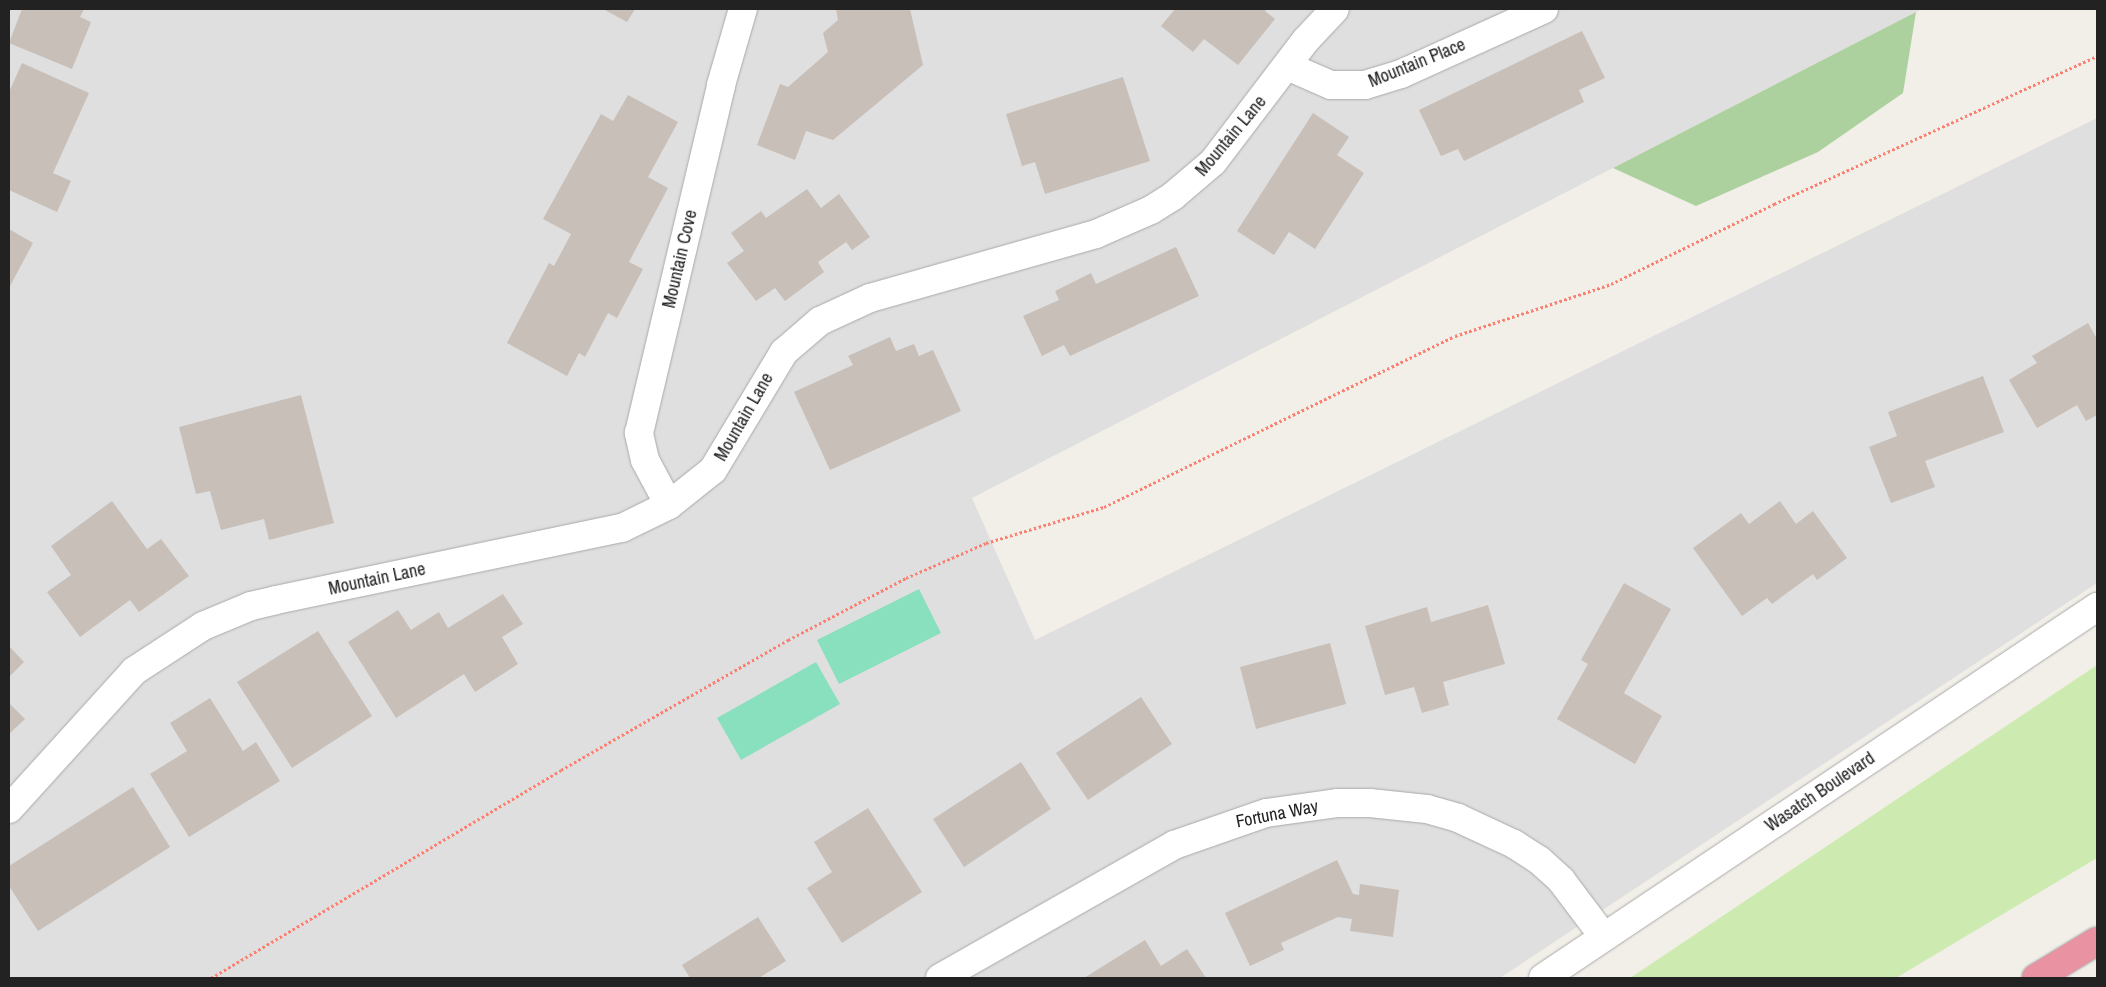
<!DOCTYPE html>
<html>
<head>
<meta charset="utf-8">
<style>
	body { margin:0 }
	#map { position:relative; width:2106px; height:987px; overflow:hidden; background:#f2efe9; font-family:"Archivo Narrow",sans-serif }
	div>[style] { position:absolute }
	.residential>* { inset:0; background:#e0dfdf }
	.grass>* { inset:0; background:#cdebb0 }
	.forest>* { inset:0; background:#add19e }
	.pitch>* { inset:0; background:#88e0be }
	.building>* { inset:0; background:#c7bfb8 }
	.path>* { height:3px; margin-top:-1.5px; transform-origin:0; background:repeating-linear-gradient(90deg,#fa8072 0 2.5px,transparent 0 5px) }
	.roads { filter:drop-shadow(0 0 1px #a9a9a9) drop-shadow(0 0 1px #a9a9a9) }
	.minor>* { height:28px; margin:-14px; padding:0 14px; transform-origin:14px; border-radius:14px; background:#fff }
	.highway>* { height:28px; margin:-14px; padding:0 14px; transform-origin:14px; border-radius:14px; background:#e892a2 }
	span { translate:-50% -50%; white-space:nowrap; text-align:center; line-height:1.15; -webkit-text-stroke:5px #fff; paint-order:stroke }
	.street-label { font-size:18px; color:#222 }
	.frame { position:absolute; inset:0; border:10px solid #222; pointer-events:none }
</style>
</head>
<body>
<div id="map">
	<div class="residential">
		<i style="clip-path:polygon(9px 9px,1922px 9px,972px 498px,1035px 640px,2097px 118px,2097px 583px,1500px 978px,9px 978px)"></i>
	</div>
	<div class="grass">
		<i style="clip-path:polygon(2097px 665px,2097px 858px,1896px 978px,1630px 978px)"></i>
	</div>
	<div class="forest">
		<i style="clip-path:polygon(1916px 12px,1903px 93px,1818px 152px,1696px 206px,1613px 168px)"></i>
	</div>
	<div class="pitch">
		<i style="clip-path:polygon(919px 589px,941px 633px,839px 684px,817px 640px)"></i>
		<i style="clip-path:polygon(816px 662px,840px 704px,741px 760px,717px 718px)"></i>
	</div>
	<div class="building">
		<i style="clip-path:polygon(22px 9px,84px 9px,80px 17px,91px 22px,72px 69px,9px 43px)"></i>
		<i style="clip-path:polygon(603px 9px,635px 9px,627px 22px)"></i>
		<i style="clip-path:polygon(836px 9px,910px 9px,923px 65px,833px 140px,806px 131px,795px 160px,757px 145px,780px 84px,788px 87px,828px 52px,823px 33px,838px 20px)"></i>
		<i style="clip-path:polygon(1175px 9px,1267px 9px,1265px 11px,1275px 19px,1238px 65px,1204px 39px,1193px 52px,1161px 26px)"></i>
		<i style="clip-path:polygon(1582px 31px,1605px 78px,1579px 90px,1584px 102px,1464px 161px,1458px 149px,1441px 156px,1419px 110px)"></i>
		<i style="clip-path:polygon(22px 63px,89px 93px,53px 173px,71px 181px,57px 212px,9px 190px,9px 92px)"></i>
		<i style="clip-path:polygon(1123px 77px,1150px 161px,1045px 194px,1035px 162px,1022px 166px,1006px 114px)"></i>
		<i style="clip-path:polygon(628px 95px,678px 122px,648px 177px,668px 188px,629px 262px,643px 269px,617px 318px,608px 313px,585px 357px,579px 353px,567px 376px,507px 343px,549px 263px,554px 266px,571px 234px,543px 219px,601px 114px,613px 121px)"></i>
		<i style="clip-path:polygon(1313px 113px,1349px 137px,1337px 155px,1364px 173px,1315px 249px,1289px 232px,1274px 255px,1237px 231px)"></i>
		<i style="clip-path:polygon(807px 189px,821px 208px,839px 194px,870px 237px,852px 250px,846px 242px,818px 262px,824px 272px,785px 301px,775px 288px,756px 301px,727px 263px,744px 251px,731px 233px,761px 211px,766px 218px)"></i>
		<i style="clip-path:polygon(9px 229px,33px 243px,9px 288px)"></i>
		<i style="clip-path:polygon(1176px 247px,1199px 296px,1070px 356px,1064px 345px,1042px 356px,1023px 316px,1059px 300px,1055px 291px,1091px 273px,1096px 284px)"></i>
		<i style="clip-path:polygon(2088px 323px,2097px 339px,2097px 415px,2086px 421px,2077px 405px,2037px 428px,2009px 380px,2037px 363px,2032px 356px)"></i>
		<i style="clip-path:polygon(890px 337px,896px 351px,914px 344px,919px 356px,933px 350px,961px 411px,830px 470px,794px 392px,853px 365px,848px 356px)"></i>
		<i style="clip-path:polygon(1983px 376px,2004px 432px,1925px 461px,1935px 487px,1891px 503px,1869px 447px,1897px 436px,1888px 412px)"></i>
		<i style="clip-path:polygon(301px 395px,334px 523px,269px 540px,264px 519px,221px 530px,210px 491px,196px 494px,179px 427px)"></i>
		<i style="clip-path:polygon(112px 501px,147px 549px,161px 539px,189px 576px,139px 612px,130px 600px,80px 637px,47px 592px,71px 575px,51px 546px)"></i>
		<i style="clip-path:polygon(1780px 501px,1796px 524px,1813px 511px,1847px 558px,1817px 580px,1813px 574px,1772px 604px,1767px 598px,1742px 616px,1693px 548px,1741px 513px,1749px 524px)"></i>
		<i style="clip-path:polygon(1624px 583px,1671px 609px,1624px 693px,1662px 716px,1635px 764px,1557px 719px,1588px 664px,1581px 660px)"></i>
		<i style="clip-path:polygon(503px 594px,523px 624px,502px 637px,518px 664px,475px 692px,464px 674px,396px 718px,348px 642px,398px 610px,411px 630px,439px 612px,448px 628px)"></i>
		<i style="clip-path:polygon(1488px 605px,1505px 664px,1443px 682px,1449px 705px,1422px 713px,1414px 687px,1385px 695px,1365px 626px,1427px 607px,1431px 622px)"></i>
		<i style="clip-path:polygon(318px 631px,372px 716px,292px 768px,237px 682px)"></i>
		<i style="clip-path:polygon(1330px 643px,1346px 704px,1256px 729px,1240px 667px)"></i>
		<i style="clip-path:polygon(9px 646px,24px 662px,9px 677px)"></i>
		<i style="clip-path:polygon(1141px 697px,1172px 744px,1088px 800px,1056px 753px)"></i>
		<i style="clip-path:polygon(210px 698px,243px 751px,256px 742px,280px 781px,189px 837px,150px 774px,187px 751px,170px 723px)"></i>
		<i style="clip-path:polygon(9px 703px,25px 719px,9px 734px)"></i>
		<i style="clip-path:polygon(1021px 762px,1051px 809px,964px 867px,933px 819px)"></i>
		<i style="clip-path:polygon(133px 787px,170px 847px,38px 931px,9px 886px,9px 866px)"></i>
		<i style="clip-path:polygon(868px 808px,922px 892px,842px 943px,807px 888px,832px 872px,814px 842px)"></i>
		<i style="clip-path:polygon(1337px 860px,1353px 894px,1359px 895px,1360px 884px,1399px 890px,1393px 937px,1350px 931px,1352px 919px,1338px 917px,1281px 943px,1284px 950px,1250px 966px,1225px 913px)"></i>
		<i style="clip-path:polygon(758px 917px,786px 961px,759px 978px,690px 978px,682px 965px)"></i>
		<i style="clip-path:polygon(1145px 940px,1161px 966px,1187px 949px,1206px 978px,1084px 978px)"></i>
	</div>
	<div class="path">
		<i style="left:211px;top:978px;width:407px;rotate:-30.7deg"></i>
		<i style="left:561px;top:770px;width:262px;rotate:-29.8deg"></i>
		<i style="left:788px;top:640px;width:133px;rotate:-27.7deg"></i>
		<i style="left:906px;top:578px;width:87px;rotate:-23.6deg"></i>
		<i style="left:986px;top:543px;width:123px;rotate:-17deg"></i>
		<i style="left:1104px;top:507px;width:390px;rotate:-26deg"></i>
		<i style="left:1455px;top:336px;width:164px;rotate:-18.4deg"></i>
		<i style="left:1611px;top:284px;width:182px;rotate:-26.1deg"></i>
		<i style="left:1774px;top:204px;width:355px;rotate:-24.6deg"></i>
	</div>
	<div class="roads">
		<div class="minor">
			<i style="left:1287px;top:66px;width:48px;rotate:23.4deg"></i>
			<i style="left:1331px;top:85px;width:34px"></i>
			<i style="left:1365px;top:85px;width:38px;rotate:-17deg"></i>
			<i style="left:1401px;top:74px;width:157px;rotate:-24.4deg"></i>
			<i style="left:669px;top:505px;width:51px;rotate:-118.1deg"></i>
			<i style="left:645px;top:460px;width:28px;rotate:-103deg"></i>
			<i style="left:639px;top:433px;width:358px;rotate:-76.7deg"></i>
			<i style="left:721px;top:85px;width:79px;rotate:-73.9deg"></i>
			<i style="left:9px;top:809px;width:186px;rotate:-47.8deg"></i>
			<i style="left:134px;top:671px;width:82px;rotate:-33.1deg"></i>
			<i style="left:203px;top:626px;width:52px;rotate:-22.6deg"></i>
			<i style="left:251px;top:606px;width:26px;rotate:-13deg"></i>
			<i style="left:276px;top:600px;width:353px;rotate:-11.8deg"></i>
			<i style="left:622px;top:528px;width:52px;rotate:-26.1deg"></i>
			<i style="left:669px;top:505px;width:56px;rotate:-38.5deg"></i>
			<i style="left:713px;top:470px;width:138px;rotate:-59deg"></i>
			<i style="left:784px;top:352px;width:48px;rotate:-40.7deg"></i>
			<i style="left:820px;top:321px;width:55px;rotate:-24.7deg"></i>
			<i style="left:870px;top:298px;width:235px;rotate:-15.8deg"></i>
			<i style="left:1096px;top:234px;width:60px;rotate:-23.6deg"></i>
			<i style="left:1151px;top:210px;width:26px;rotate:-32deg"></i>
			<i style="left:1173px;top:196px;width:52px;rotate:-40.4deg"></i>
			<i style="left:1213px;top:162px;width:153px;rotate:-52.7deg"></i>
			<i style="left:1306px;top:40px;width:42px;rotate:-46.9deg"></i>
			<i style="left:940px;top:978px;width:269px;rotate:-29.6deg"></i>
			<i style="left:1174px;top:845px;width:97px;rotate:-19.2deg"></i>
			<i style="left:1266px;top:813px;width:73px;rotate:-7.9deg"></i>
			<i style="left:1338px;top:803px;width:32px"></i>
			<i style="left:1370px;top:803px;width:57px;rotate:6deg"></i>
			<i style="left:1427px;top:809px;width:32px;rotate:16deg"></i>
			<i style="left:1458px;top:818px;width:62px;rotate:24.9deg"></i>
			<i style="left:1514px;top:844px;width:30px;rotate:33deg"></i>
			<i style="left:1539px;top:860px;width:30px;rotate:42deg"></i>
			<i style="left:1561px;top:880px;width:71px;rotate:53deg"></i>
			<i style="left:1543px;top:978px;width:667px;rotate:-33.81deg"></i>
		</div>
		<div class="highway">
			<i style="left:2036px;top:978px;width:71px;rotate:-31.2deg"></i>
		</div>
	</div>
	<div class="street-label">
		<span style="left:1417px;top:63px;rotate:-22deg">Mountain Place</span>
		<span style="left:1231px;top:136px;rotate:-50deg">Mountain Lane</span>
		<span style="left:680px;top:259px;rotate:-77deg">Mountain Cove</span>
		<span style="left:744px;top:417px;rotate:-60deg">Mountain Lane</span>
		<span style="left:377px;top:579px;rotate:-12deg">Mountain Lane</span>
		<span style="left:1820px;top:792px;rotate:-34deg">Wasatch Boulevard</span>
		<span style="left:1277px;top:814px;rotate:-11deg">Fortuna Way</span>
	</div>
	<div class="frame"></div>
</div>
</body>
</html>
